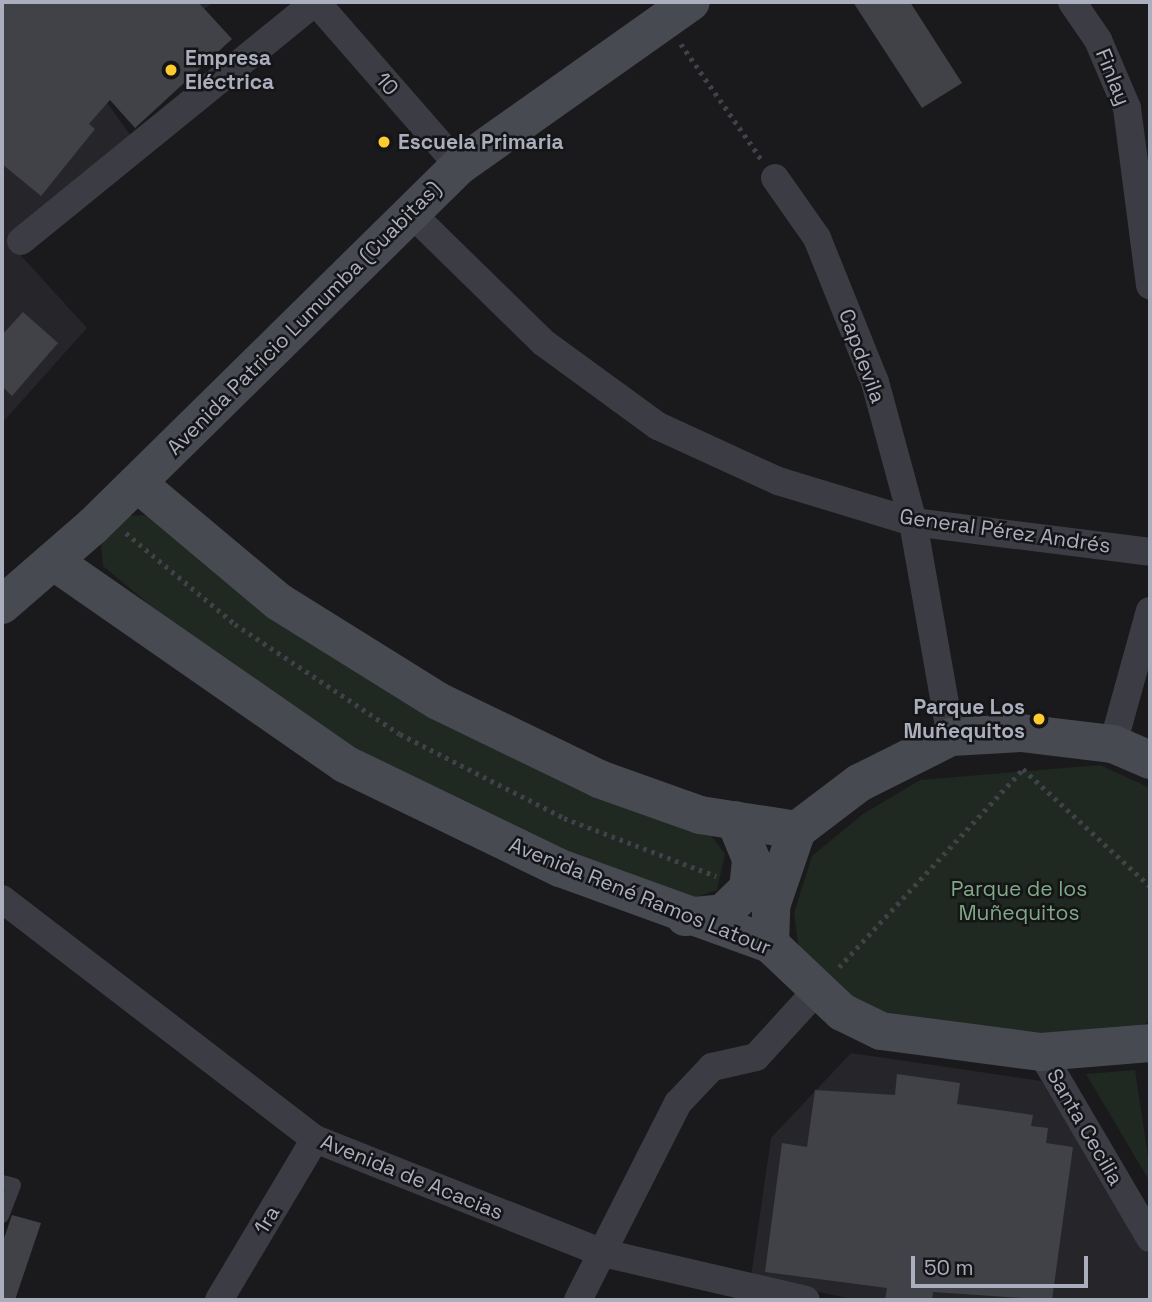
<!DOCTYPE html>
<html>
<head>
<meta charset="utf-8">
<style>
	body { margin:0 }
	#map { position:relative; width:1152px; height:1302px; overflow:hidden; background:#1a1a1d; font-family:"Space Grotesk",sans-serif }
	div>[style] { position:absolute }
	.built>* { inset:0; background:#26262a }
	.green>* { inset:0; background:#1f2821 }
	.building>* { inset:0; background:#414247 }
	.path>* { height:4.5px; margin-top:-2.25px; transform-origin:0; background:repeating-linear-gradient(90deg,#404249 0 3.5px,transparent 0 8.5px) }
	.lane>* { height:14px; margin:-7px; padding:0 7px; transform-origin:7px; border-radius:7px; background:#3c3d44 }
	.street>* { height:28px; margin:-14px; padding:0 14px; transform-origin:14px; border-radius:14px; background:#3c3d44 }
	.secondary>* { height:38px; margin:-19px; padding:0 19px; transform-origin:19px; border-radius:19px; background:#484a52 }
	.dots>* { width:19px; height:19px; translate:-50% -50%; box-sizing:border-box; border:4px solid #151518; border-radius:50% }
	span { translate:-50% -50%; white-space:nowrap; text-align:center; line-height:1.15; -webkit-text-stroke:5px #151518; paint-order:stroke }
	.poi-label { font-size:21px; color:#abafbd; font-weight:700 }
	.left { translate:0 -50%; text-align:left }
	.right { translate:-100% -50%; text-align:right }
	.street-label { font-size:21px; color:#abafbd }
	.park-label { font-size:21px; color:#80aa87 }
	.frame { position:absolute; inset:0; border:4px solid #abafbd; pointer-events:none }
	.scale { position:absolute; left:911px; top:1256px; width:177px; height:32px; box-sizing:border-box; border:4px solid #abafbd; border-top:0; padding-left:9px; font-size:21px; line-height:24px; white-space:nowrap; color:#abafbd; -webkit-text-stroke:5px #151518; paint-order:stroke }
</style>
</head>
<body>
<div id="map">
	<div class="built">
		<i style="clip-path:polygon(2px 2px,212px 3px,103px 97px,133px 139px,14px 248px,87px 328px,2px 423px)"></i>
		<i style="clip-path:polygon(851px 1053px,1041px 1081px,1150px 1257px,1150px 1300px,856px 1300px,751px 1277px,771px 1138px)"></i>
	</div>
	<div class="green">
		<i style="clip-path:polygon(148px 515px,710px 834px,725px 854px,717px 890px,682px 902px,380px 769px,235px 676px,103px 566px,101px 543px,124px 516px)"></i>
		<i style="clip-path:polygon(1100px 765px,1150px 788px,1150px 1022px,1110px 1037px,1050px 1039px,855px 1007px,799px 950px,794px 913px,812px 856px,863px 814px,920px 780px)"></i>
		<i style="clip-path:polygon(1135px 1070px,1150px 1170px,1150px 1182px,1086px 1074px)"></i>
	</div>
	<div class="building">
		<i style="clip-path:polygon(2px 2px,198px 2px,232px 39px,135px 128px,110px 100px,89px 124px,95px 129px,41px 196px,2px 164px)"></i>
		<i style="clip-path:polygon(853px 2px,910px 2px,962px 83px,922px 108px)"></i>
		<i style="clip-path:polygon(23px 312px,58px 343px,12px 396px,2px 386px,2px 335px)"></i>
		<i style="clip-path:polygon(897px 1074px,960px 1083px,957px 1104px,1033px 1115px,1031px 1126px,1048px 1128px,1046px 1143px,1073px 1147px,1052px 1300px,933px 1292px,932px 1300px,885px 1300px,887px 1288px,765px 1272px,782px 1143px,807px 1147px,815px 1090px,895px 1095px)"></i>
		<i style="clip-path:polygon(12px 1215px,41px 1223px,15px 1300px,2px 1300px,2px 1244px)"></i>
	</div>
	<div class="path">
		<i style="left:681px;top:44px;width:141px;rotate:55.1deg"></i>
		<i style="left:126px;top:533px;width:142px;rotate:39.9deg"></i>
		<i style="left:235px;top:624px;width:198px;rotate:33.7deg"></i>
		<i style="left:400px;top:734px;width:184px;rotate:27.1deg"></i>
		<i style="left:564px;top:818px;width:163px;rotate:20.9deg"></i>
		<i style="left:839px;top:967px;width:270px;rotate:-47.1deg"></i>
		<i style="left:1023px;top:769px;width:173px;rotate:42.7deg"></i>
	</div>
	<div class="lane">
		<i style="left:2px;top:1182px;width:12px;rotate:14deg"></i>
		<i style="left:14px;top:1185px;width:33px;rotate:111deg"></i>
	</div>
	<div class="street">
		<i style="left:316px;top:2px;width:218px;rotate:48.9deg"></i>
		<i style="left:1072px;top:2px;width:46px;rotate:55.6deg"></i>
		<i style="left:1098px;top:40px;width:74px;rotate:66.9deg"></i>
		<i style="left:1127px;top:108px;width:179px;rotate:82.6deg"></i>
		<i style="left:775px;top:178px;width:73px;rotate:55deg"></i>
		<i style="left:817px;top:238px;width:155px;rotate:68.1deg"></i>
		<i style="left:875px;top:382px;width:145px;rotate:74.8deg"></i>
		<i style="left:913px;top:522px;width:218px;rotate:80deg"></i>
		<i style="left:410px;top:212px;width:187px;rotate:44.4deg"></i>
		<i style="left:544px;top:343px;width:141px;rotate:36.1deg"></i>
		<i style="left:658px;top:426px;width:132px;rotate:24.6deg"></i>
		<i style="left:778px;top:481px;width:141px;rotate:16.9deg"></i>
		<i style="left:913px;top:522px;width:239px;rotate:7.2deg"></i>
		<i style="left:21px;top:241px;width:379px;rotate:-39.1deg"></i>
		<i style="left:1113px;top:744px;width:138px;rotate:-74.5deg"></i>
		<i style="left:2px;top:899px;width:394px;rotate:37.5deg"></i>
		<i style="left:315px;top:1139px;width:310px;rotate:21.6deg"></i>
		<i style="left:603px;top:1253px;width:208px;rotate:13deg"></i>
		<i style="left:1041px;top:1052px;width:216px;rotate:59.6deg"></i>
		<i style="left:219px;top:1300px;width:187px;rotate:-59.2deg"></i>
		<i style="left:578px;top:1300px;width:221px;rotate:-63.1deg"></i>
		<i style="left:678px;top:1103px;width:50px;rotate:-46.6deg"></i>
		<i style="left:712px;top:1067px;width:45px;rotate:-12.8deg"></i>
		<i style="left:756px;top:1057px;width:92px;rotate:-47.6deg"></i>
	</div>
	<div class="secondary">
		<i style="left:137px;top:483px;width:185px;rotate:40deg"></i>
		<i style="left:279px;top:602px;width:187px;rotate:31.9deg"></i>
		<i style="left:438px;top:701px;width:179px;rotate:25.8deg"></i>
		<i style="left:599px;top:779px;width:107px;rotate:19.6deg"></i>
		<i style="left:700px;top:815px;width:98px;rotate:8.8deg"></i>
		<i style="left:797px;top:830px;width:78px;rotate:-37.2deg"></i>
		<i style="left:859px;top:783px;width:103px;rotate:-26.6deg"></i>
		<i style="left:951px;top:737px;width:70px;rotate:-3.3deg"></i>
		<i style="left:1021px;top:733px;width:93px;rotate:6.8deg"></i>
		<i style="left:1113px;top:744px;width:40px;rotate:23.4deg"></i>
		<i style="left:53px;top:561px;width:356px;rotate:34.8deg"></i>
		<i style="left:345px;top:764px;width:239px;rotate:25.8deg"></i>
		<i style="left:560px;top:868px;width:223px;rotate:19.9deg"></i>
		<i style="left:770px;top:944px;width:99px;rotate:43.4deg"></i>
		<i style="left:842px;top:1012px;width:43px;rotate:26deg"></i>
		<i style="left:881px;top:1031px;width:161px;rotate:7.5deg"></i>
		<i style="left:1041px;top:1052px;width:109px;rotate:-4.7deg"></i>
		<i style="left:2px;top:605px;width:121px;rotate:-41deg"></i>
		<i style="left:93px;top:526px;width:513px;rotate:-44.53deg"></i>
		<i style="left:459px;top:166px;width:284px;rotate:-35.3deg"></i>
		<i style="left:685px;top:917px;width:38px;rotate:-6deg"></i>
		<i style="left:723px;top:913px;width:35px;rotate:-44deg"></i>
		<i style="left:748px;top:889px;width:30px;rotate:-84deg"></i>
		<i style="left:751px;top:859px;width:42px;rotate:-112.3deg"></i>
		<i style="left:770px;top:944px;width:38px;rotate:-88deg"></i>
		<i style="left:771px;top:906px;width:80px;rotate:-71.1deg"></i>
	</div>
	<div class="dots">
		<i style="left:171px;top:70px;background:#ffcb2f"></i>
		<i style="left:384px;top:142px;background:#ffcb2f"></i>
		<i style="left:1039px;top:719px;background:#ffcb2f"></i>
	</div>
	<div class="poi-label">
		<span class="left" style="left:185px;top:70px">Empresa<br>Eléctrica</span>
		<span class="left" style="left:398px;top:142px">Escuela Primaria</span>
		<span class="right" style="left:1025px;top:719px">Parque Los<br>Muñequitos</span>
	</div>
	<div class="street-label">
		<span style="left:1113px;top:77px;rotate:68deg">Finlay</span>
		<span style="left:387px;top:84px;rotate:49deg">10</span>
		<span style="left:304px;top:318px;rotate:-45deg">Avenida Patricio Lumumba (Cuabitas)</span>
		<span style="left:862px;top:356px;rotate:70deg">Capdevila</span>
		<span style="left:1005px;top:531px;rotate:8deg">General Pérez Andrés</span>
		<span style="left:640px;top:896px;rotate:22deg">Avenida René Ramos Latour</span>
		<span style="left:1085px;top:1127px;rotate:60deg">Santa Cecilia</span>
		<span style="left:412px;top:1177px;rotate:22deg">Avenida de Acacias</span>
		<span style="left:267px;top:1220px;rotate:-59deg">1ra</span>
	</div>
	<div class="park-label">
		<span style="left:1019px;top:901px">Parque de los<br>Muñequitos</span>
	</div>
	<div class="frame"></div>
	<div class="scale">50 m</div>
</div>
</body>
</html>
